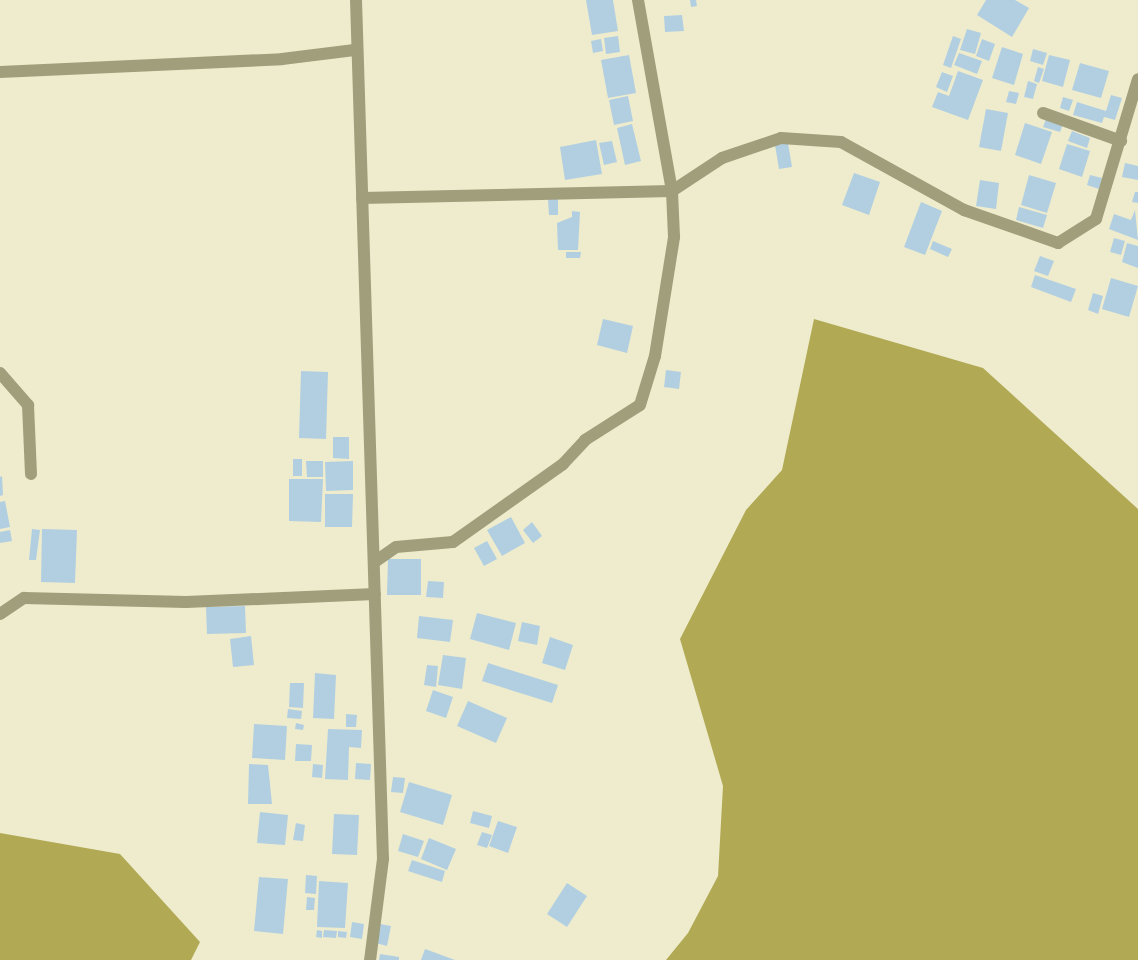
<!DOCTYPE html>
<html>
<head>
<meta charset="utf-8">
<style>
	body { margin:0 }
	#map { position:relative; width:1138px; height:960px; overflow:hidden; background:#eeeccd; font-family:"Nunito Sans",sans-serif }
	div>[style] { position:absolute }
	.forest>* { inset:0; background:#b1a954 }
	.building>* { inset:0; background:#b2cfe1 }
	.minor>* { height:12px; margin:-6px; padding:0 6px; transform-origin:6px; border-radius:6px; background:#a19e7b }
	span { translate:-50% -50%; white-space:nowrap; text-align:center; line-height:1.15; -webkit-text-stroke:5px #eeeccd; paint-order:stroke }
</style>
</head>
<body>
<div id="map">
	<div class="forest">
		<i style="clip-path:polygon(814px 319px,983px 368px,1138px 509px,1138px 960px,666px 960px,688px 933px,718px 876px,723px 786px,680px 639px,746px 510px,782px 470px)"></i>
		<i style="clip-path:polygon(0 833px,120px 854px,200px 942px,191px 960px,0 960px)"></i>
	</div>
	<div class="building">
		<i style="clip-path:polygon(586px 0,613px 0,618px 31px,592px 35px)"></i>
		<i style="clip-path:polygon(690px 0,696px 0,697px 6px,691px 7px)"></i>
		<i style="clip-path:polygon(986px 0,1015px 0,1029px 8px,1012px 37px,977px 15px)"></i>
		<i style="clip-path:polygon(682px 15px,684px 31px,665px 32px,664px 16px)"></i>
		<i style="clip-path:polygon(967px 29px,981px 33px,975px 54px,960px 50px)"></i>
		<i style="clip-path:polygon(618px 36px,620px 52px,606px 54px,604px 38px)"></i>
		<i style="clip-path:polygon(953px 36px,961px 39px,951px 68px,943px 65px)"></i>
		<i style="clip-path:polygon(601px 39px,603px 51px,593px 53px,591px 41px)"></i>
		<i style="clip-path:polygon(982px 39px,995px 44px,989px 61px,976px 56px)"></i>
		<i style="clip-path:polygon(1002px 47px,1023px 54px,1014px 85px,992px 78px)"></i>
		<i style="clip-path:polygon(1033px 49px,1047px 53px,1043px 65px,1030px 61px)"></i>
		<i style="clip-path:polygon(959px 53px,982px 61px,977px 74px,954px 65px)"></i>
		<i style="clip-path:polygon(629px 55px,636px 93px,608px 98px,601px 60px)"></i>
		<i style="clip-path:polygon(1049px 55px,1070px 60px,1063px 87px,1042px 81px)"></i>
		<i style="clip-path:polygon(1080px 63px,1109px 71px,1101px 98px,1072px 90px)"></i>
		<i style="clip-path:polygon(1038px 67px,1044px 69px,1039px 83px,1034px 81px)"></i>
		<i style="clip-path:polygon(958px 71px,983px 80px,968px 120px,932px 107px,938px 92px,949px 96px)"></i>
		<i style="clip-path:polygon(942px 72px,953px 76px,947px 92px,936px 87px)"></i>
		<i style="clip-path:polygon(1028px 81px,1037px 84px,1033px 99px,1024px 97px)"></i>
		<i style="clip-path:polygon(1009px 91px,1019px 93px,1016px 104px,1006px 102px)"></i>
		<i style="clip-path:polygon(1111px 95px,1122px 98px,1115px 120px,1104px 117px,1102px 123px,1073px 115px,1077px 102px,1106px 111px)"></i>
		<i style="clip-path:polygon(628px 96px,633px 121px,614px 125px,609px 100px)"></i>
		<i style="clip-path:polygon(1063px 97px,1073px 100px,1069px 111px,1060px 108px)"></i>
		<i style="clip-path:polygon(986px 109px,1008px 113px,1001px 151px,979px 147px)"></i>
		<i style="clip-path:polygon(1046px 119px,1063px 124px,1060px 132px,1043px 127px)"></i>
		<i style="clip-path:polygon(1025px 123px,1052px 132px,1041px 164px,1015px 155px)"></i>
		<i style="clip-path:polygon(632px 124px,641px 161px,625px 165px,617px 128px)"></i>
		<i style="clip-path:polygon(1072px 131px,1090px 138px,1087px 148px,1068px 141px)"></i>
		<i style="clip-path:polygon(596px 140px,602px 174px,565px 180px,560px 147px)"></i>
		<i style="clip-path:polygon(612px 141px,617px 162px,604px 165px,599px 143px)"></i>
		<i style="clip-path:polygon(788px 143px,792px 167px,779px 169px,775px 145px)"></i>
		<i style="clip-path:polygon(1067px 144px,1090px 151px,1082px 177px,1059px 169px)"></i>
		<i style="clip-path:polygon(1125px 163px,1138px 166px,1138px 180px,1122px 177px)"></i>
		<i style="clip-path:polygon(854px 173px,880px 182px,869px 215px,842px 205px)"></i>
		<i style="clip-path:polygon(1029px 175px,1056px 183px,1047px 213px,1021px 205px)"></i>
		<i style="clip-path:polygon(1090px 175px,1102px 178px,1099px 189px,1087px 185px)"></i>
		<i style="clip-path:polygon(980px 180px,999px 183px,996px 209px,976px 206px)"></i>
		<i style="clip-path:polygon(1135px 192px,1138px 192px,1138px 203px,1132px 202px)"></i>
		<i style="clip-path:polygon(548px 199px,558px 199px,558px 215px,549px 215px)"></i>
		<i style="clip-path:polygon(921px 202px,942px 211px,925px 255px,904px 247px)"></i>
		<i style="clip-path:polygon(1019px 207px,1047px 215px,1043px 228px,1016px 220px)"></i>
		<i style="clip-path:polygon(1135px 210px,1138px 240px,1109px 229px,1114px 214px,1131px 220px)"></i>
		<i style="clip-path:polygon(572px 211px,580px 212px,578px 250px,558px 250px,557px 223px,572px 217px)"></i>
		<i style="clip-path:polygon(1114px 238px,1125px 241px,1121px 255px,1110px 252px)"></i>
		<i style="clip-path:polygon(933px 241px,952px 249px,948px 257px,930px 249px)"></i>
		<i style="clip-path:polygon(1127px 243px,1138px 246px,1138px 268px,1122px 262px)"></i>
		<i style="clip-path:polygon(566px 252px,581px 252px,580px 258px,566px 258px)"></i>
		<i style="clip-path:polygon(1040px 256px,1054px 261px,1048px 276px,1034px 271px)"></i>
		<i style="clip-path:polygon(1035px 275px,1076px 289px,1071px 302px,1031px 287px)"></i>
		<i style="clip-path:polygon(1111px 278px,1138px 286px,1129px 317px,1102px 309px)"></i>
		<i style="clip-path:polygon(1093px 293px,1103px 296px,1098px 314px,1088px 310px)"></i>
		<i style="clip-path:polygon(603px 319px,633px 326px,627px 353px,597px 345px)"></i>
		<i style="clip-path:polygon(666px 370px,681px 372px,679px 389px,664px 387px)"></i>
		<i style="clip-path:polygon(301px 371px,328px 372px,326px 439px,299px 438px)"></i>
		<i style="clip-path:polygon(333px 437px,349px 437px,349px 459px,333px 458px)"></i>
		<i style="clip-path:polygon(293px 459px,302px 459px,302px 476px,293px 476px)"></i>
		<i style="clip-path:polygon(306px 461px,323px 461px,323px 477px,307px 477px)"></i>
		<i style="clip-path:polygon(353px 461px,353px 490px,326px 491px,325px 462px)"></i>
		<i style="clip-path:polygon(2px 476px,3px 495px,0 496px,0 477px)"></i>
		<i style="clip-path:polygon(289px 479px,323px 479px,321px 522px,289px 521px)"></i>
		<i style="clip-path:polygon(325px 494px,353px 494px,352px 527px,325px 527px)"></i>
		<i style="clip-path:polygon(5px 501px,10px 527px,0 529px,0 502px)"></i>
		<i style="clip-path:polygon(511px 517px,525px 543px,502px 556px,487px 530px)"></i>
		<i style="clip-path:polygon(532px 522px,542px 536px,533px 543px,523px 530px)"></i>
		<i style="clip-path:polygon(32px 529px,40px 530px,36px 560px,29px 560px)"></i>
		<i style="clip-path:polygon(42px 529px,77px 530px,75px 583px,41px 582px)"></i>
		<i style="clip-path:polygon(10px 530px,12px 541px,0 543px,0 532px)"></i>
		<i style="clip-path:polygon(487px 541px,497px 559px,484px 566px,474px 548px)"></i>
		<i style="clip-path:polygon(388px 559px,421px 559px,421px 595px,387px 595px)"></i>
		<i style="clip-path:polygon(428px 581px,444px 582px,443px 598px,426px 597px)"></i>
		<i style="clip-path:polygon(245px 606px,246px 633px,207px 634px,206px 607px)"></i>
		<i style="clip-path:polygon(477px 613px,516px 623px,509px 650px,470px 639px)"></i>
		<i style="clip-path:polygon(419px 616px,453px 620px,450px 642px,417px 638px)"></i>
		<i style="clip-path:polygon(522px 622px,540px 626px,537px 645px,518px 641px)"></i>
		<i style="clip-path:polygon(251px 636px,254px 665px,233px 667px,230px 639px)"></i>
		<i style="clip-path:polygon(550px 637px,573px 645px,565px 670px,542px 663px)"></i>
		<i style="clip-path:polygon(443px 655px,466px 658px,462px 689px,438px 685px)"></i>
		<i style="clip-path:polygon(488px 663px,558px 685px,552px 703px,482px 681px)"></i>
		<i style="clip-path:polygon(427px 665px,438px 666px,436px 687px,424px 685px)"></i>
		<i style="clip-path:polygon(315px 673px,336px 675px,334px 719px,313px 718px)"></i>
		<i style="clip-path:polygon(290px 683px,304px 683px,303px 708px,289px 707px)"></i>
		<i style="clip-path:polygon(433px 690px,453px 697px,446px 718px,426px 711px)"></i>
		<i style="clip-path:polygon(468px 701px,507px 718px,496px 743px,457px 726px)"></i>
		<i style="clip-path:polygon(288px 709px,302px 711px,301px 719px,287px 718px)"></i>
		<i style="clip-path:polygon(346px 714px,357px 715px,356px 727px,346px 727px)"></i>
		<i style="clip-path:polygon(296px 723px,304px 725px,303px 730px,295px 729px)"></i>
		<i style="clip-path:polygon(254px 724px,287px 726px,285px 760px,252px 758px)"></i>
		<i style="clip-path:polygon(328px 729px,362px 730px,361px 748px,349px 747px,348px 780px,325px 779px)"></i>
		<i style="clip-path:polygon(296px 744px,312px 745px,311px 761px,295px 761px)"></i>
		<i style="clip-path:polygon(356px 763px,371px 764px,370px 780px,355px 779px)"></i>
		<i style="clip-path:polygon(249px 764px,268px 765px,272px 804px,248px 804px)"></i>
		<i style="clip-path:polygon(313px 764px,323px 765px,322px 778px,312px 777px)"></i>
		<i style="clip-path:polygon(393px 777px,405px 778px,403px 793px,391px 792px)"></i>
		<i style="clip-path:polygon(409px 782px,452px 795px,443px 825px,400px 812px)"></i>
		<i style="clip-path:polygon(473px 811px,492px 816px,489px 828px,470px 823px)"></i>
		<i style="clip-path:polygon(260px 812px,288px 815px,285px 845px,257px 843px)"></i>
		<i style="clip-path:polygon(334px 814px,359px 815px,357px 855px,332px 854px)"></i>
		<i style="clip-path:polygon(498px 821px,517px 827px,508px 853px,489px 846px)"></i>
		<i style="clip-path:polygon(296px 823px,305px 825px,303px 841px,293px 840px)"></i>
		<i style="clip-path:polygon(482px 832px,492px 835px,487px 848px,477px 845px)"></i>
		<i style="clip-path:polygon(403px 834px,424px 841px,418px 857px,398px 851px)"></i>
		<i style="clip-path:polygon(429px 838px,456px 849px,447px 870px,421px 859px)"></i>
		<i style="clip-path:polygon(412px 860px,445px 871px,442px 882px,408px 871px)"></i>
		<i style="clip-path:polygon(306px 875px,317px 876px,316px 894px,305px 893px)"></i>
		<i style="clip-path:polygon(259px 877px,288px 879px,283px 934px,254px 931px)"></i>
		<i style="clip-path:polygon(319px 881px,348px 883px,345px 928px,317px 927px)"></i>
		<i style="clip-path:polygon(567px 883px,587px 896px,567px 927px,547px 914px)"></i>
		<i style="clip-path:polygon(307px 897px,315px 898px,314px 910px,306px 910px)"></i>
		<i style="clip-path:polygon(352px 922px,364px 924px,362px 939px,350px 937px)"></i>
		<i style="clip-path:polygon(380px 924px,391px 926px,387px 946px,376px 943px)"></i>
		<i style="clip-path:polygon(317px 930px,322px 931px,322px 938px,316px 937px)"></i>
		<i style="clip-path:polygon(324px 930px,337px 931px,336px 938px,323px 937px)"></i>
		<i style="clip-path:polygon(338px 931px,347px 932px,346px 938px,338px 937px)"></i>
		<i style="clip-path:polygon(425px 949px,455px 960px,421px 960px)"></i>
		<i style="clip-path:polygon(380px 954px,399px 957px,399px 960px,379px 960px)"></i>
	</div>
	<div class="minor">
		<i style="left:356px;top:0;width:859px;rotate:88.2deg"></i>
		<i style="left:383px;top:859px;width:102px;rotate:97.3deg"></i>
		<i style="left:0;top:72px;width:282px;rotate:-2.6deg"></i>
		<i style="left:282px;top:59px;width:73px;rotate:-7.1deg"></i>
		<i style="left:1043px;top:113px;width:83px;rotate:19.7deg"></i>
		<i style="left:362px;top:198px;width:310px;rotate:-1.3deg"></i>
		<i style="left:672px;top:191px;width:60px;rotate:-33.4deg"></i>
		<i style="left:722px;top:158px;width:62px;rotate:-18.7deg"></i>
		<i style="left:781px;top:138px;width:60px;rotate:3.8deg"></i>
		<i style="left:841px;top:142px;width:141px;rotate:28.9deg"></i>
		<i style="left:964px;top:210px;width:100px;rotate:19.3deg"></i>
		<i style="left:1058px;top:243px;width:45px;rotate:-32.3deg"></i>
		<i style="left:1096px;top:219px;width:146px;rotate:-73.3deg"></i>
		<i style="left:0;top:373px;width:43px;rotate:48.8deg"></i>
		<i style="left:28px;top:405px;width:69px;rotate:87.5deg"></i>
		<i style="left:376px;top:561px;width:24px;rotate:-35deg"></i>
		<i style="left:396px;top:547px;width:57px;rotate:-5deg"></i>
		<i style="left:453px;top:542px;width:135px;rotate:-35.3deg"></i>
		<i style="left:563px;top:464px;width:33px;rotate:-47deg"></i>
		<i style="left:585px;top:440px;width:65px;rotate:-32.5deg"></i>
		<i style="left:640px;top:405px;width:51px;rotate:-73deg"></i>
		<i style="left:655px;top:356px;width:121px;rotate:-80.9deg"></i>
		<i style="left:674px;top:237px;width:46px;rotate:-92.5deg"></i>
		<i style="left:672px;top:191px;width:194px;rotate:-100.1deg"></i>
		<i style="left:0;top:614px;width:29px;rotate:-34deg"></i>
		<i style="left:24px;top:598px;width:162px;rotate:1.4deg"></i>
		<i style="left:186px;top:602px;width:189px;rotate:-2.4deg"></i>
	</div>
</div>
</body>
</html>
